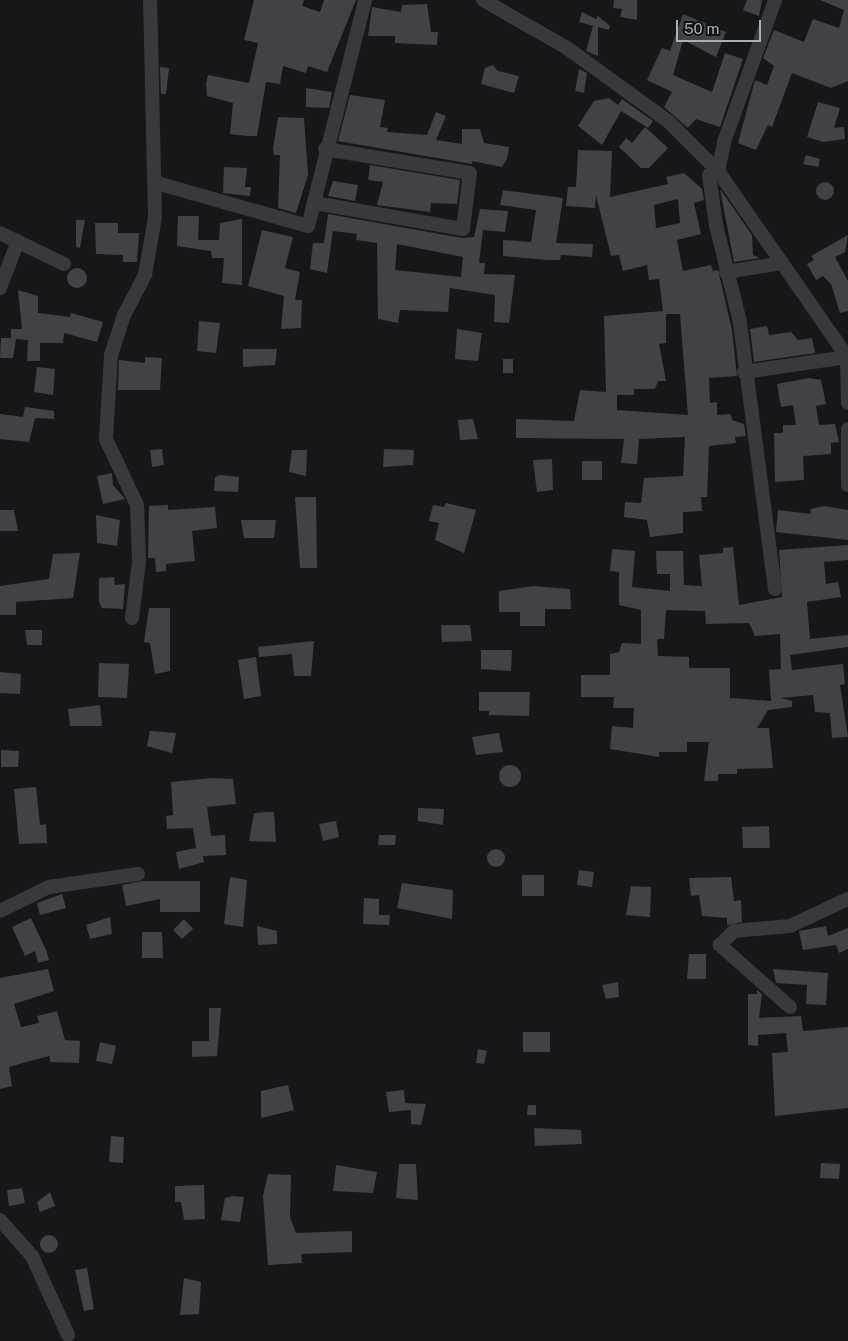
<!DOCTYPE html>
<html>
<head>
<meta charset="utf-8">
<style>
	body { margin:0 }
	#map { position:relative; width:848px; height:1341px; overflow:hidden; background:#161718; font-family:"Public Sans",sans-serif }
	div>[style] { position:absolute }
	.building>* { inset:0; background:#414245 }
	.round { border-radius:50% }
	.minor>* { height:14px; margin:-7px; padding:0 7px; transform-origin:7px; border-radius:7px; background:#38393d }
	span { translate:-50% -50%; white-space:nowrap; text-align:center; line-height:1.15; -webkit-text-stroke:4px #111213; paint-order:stroke }
	.scale { position:absolute; left:676px; top:20px; width:85px; height:22px; box-sizing:border-box; border:2px solid #a9aeb8; border-top:0; padding-left:6px; font-size:15px; line-height:18px; white-space:nowrap; color:#a9aeb8; -webkit-text-stroke:4px #111213; paint-order:stroke }
</style>
</head>
<body>
<div id="map">
	<div class="building">
		<i style="clip-path:polygon(254px 0,304px 0,302px 6px,320px 12px,324px 0,356px 0,327px 72px,308px 66px,306px 73px,283px 66px,280px 84px,266px 82px,257px 136px,247px 136px,230px 134px,233px 103px,207px 96px,206px 84px,208px 75px,249px 83px,258px 43px,244px 40px)"></i>
		<i style="clip-path:polygon(614px 0,637px 0,637px 20px,620px 17px,622px 9px,613px 8px)"></i>
		<i style="clip-path:polygon(747px 0,762px 0,759px 16px,743px 10px)"></i>
		<i style="clip-path:polygon(820px 0,848px 0,848px 81px,831px 88px,792px 73px,772px 127px,768px 125px,756px 150px,738px 143px,755px 80px,767px 85px,774px 66px,763px 58px,774px 30px,804px 42px,813px 19px,839px 28px,844px 10px)"></i>
		<i style="clip-path:polygon(427px 4px,431px 32px,438px 32px,437px 45px,395px 43px,395px 36px,368px 36px,372px 7px,401px 12px,402px 5px)"></i>
		<i style="clip-path:polygon(582px 12px,596px 19px,598px 16px,610px 26px,609px 30px,598px 27px,598px 56px,586px 51px,593px 26px,579px 22px)"></i>
		<i style="clip-path:polygon(683px 14px,726px 32px,716px 57px,683px 40px,673px 75px,712px 92px,725px 53px,743px 59px,720px 127px,696px 119px,688px 128px,664px 107px,672px 92px,647px 80px,662px 48px,670px 51px)"></i>
		<i style="clip-path:polygon(493px 65px,498px 71px,519px 76px,514px 93px,481px 84px,485px 68px)"></i>
		<i style="clip-path:polygon(160px 67px,169px 68px,166px 94px,161px 94px)"></i>
		<i style="clip-path:polygon(579px 69px,587px 73px,584px 93px,575px 91px)"></i>
		<i style="clip-path:polygon(306px 88px,332px 92px,329px 108px,306px 107px)"></i>
		<i style="clip-path:polygon(350px 95px,385px 100px,380px 127px,388px 128px,387px 132px,427px 135px,436px 112px,446px 116px,436px 140px,462px 144px,462px 129px,480px 129px,484px 143px,509px 147px,507px 159px,502px 167px,472px 161px,472px 164px,338px 141px)"></i>
		<i style="clip-path:polygon(609px 98px,618px 105px,622px 99px,653px 121px,648px 128px,621px 111px,602px 145px,578px 126px,594px 101px)"></i>
		<i style="clip-path:polygon(818px 102px,840px 108px,834px 128px,844px 127px,845px 139px,823px 142px,807px 137px)"></i>
		<i style="clip-path:polygon(278px 117px,304px 118px,308px 175px,296px 213px,278px 208px,280px 155px,274px 155px,273px 149px)"></i>
		<i style="clip-path:polygon(645px 127px,668px 148px,649px 168px,641px 168px,619px 147px,626px 138px,632px 143px)"></i>
		<i style="clip-path:polygon(evenodd,578px 150px,612px 151px,610px 197px,668px 184px,666px 177px,684px 173px,702px 189px,704px 200px,694px 203px,701px 234px,677px 240px,683px 271px,711px 265px,713px 271px,718px 270px,732px 330px,737px 376px,709px 378px,710px 403px,717px 402px,717px 415px,731px 414px,732px 420px,744px 424px,746px 436px,735px 437px,736px 443px,709px 446px,707px 497px,701px 497px,702px 511px,683px 512px,683px 533px,650px 537px,647px 520px,624px 517px,625px 502px,641px 503px,644px 478px,683px 476px,685px 437px,639px 439px,637px 464px,621px 463px,624px 439px,516px 438px,516px 419px,574px 421px,580px 390px,606px 392px,604px 316px,663px 311px,659px 279px,649px 280px,647px 265px,623px 271px,619px 255px,611px 256px,596px 195px,595px 208px,566px 206px,568px 187px,576px 187px,578px 150px,678px 199px,680px 223px,656px 228px,654px 205px,678px 199px,578px 150px,666px 314px,680px 314px,688px 415px,617px 410px,617px 395px,634px 395px,634px 389px,655px 389px,658px 381px,666px 381px,659px 344px,666px 343px,666px 314px)"></i>
		<i style="clip-path:polygon(806px 155px,820px 159px,818px 167px,803px 164px)"></i>
		<i style="clip-path:polygon(370px 165px,460px 180px,457px 204px,431px 203px,430px 212px,377px 205px,383px 182px,368px 180px)"></i>
		<i style="clip-path:polygon(224px 167px,247px 168px,245px 187px,251px 187px,250px 196px,223px 193px)"></i>
		<i style="clip-path:polygon(333px 181px,358px 185px,355px 201px,328px 196px)"></i>
		<i class="round" style="left:816px;top:182px;width:18px;height:18px"></i>
		<i style="clip-path:polygon(720px 189px,752px 235px,753px 255px,760px 258px,734px 262px)"></i>
		<i style="clip-path:polygon(503px 190px,563px 198px,556px 243px,593px 244px,592px 257px,561px 255px,560px 260px,548px 260px,503px 256px,503px 240px,531px 242px,536px 210px,500px 205px)"></i>
		<i style="clip-path:polygon(evenodd,480px 209px,508px 211px,505px 232px,483px 230px,479px 263px,485px 263px,484px 274px,515px 275px,509px 323px,494px 322px,495px 295px,450px 288px,448px 312px,400px 310px,398px 323px,378px 319px,377px 243px,356px 240px,357px 234px,333px 231px,327px 273px,310px 269px,313px 243px,324px 243px,328px 214px,462px 238px,474px 237px,480px 209px,397px 244px,463px 257px,461px 277px,395px 270px,397px 244px)"></i>
		<i style="clip-path:polygon(178px 216px,199px 216px,198px 240px,219px 240px,220px 223px,242px 219px,242px 285px,222px 283px,224px 258px,212px 258px,211px 251px,177px 246px)"></i>
		<i style="clip-path:polygon(76px 220px,85px 220px,80px 248px,76px 247px)"></i>
		<i style="clip-path:polygon(95px 223px,118px 223px,118px 233px,139px 233px,137px 262px,123px 262px,123px 255px,96px 254px)"></i>
		<i style="clip-path:polygon(262px 230px,293px 237px,285px 268px,300px 272px,295px 300px,302px 300px,301px 328px,281px 329px,284px 296px,248px 286px)"></i>
		<i style="clip-path:polygon(848px 235px,845px 252px,835px 257px,848px 281px,848px 311px,840px 313px,831px 284px,823px 276px,816px 280px,807px 264px,814px 260px,811px 256px)"></i>
		<i class="round" style="left:67px;top:268px;width:20px;height:20px"></i>
		<i style="clip-path:polygon(18px 290px,38px 296px,38px 313px,70px 317px,71px 313px,103px 322px,97px 342px,64px 333px,63px 343px,40px 343px,40px 361px,27px 361px,28px 340px,16px 339px,13px 358px,0 358px,1px 338px,11px 338px,11px 329px,22px 329px)"></i>
		<i style="clip-path:polygon(199px 321px,220px 323px,216px 353px,197px 351px)"></i>
		<i style="clip-path:polygon(767px 326px,769px 335px,791px 332px,798px 340px,812px 338px,815px 353px,754px 362px,750px 329px)"></i>
		<i style="clip-path:polygon(457px 329px,482px 333px,478px 361px,455px 359px)"></i>
		<i style="clip-path:polygon(243px 349px,277px 349px,275px 365px,243px 367px)"></i>
		<i style="clip-path:polygon(145px 357px,162px 358px,160px 390px,118px 390px,119px 360px,145px 363px)"></i>
		<i style="clip-path:polygon(503px 359px,513px 359px,513px 373px,503px 373px)"></i>
		<i style="clip-path:polygon(37px 367px,55px 369px,53px 395px,34px 392px)"></i>
		<i style="clip-path:polygon(809px 378px,821px 380px,826px 404px,816px 406px,819px 425px,835px 424px,839px 442px,831px 443px,831px 454px,803px 456px,804px 480px,775px 482px,774px 433px,783px 433px,783px 425px,796px 425px,793px 405px,781px 407px,777px 384px)"></i>
		<i style="clip-path:polygon(25px 407px,54px 411px,54px 419px,35px 418px,29px 442px,0 439px,0 414px,23px 417px)"></i>
		<i style="clip-path:polygon(473px 419px,478px 439px,460px 440px,458px 420px)"></i>
		<i style="clip-path:polygon(162px 449px,164px 465px,152px 467px,150px 450px)"></i>
		<i style="clip-path:polygon(384px 449px,414px 450px,413px 465px,383px 467px)"></i>
		<i style="clip-path:polygon(292px 450px,307px 450px,306px 476px,289px 472px)"></i>
		<i style="clip-path:polygon(552px 459px,553px 490px,537px 492px,533px 460px)"></i>
		<i style="clip-path:polygon(582px 461px,602px 461px,602px 480px,582px 480px)"></i>
		<i style="clip-path:polygon(112px 473px,113px 485px,125px 499px,103px 504px,97px 476px)"></i>
		<i style="clip-path:polygon(220px 475px,239px 477px,238px 492px,214px 491px,215px 477px)"></i>
		<i style="clip-path:polygon(295px 497px,316px 497px,317px 568px,300px 568px)"></i>
		<i style="clip-path:polygon(446px 503px,476px 510px,464px 553px,435px 540px,439px 523px,429px 521px,433px 505px,444px 507px)"></i>
		<i style="clip-path:polygon(168px 505px,168px 510px,215px 507px,217px 528px,192px 531px,195px 561px,166px 564px,166px 571px,156px 572px,155px 558px,148px 558px,149px 506px)"></i>
		<i style="clip-path:polygon(824px 506px,848px 510px,848px 540px,776px 532px,778px 510px,811px 514px,810px 509px)"></i>
		<i style="clip-path:polygon(0 510px,14px 510px,18px 531px,0 531px)"></i>
		<i style="clip-path:polygon(96px 515px,120px 520px,117px 546px,97px 543px)"></i>
		<i style="clip-path:polygon(241px 520px,276px 520px,274px 538px,244px 538px)"></i>
		<i style="clip-path:polygon(evenodd,848px 545px,848px 560px,824px 562px,826px 584px,838px 582px,841px 597px,807px 602px,810px 639px,848px 635px,848px 647px,790px 655px,792px 670px,843px 664px,845px 684px,840px 685px,848px 737px,832px 738px,830px 713px,815px 712px,813px 695px,781px 698px,792px 701px,792px 707px,768px 710px,757px 728px,769px 728px,773px 768px,737px 769px,737px 774px,718px 774px,718px 781px,704px 781px,709px 742px,687px 742px,687px 752px,659px 752px,659px 757px,610px 749px,612px 726px,633px 728px,634px 708px,613px 708px,614px 697px,581px 697px,581px 675px,610px 675px,610px 654px,619px 652px,622px 643px,641px 644px,641px 610px,619px 605px,619px 572px,610px 571px,612px 549px,635px 551px,632px 587px,670px 591px,670px 574px,657px 574px,656px 551px,683px 551px,684px 585px,702px 586px,699px 555px,723px 553px,723px 548px,733px 547px,739px 605px,782px 597px,779px 550px,848px 545px,666px 610px,705px 611px,706px 624px,749px 623px,755px 636px,780px 634px,781px 669px,769px 670px,771px 701px,730px 698px,730px 668px,689px 668px,689px 657px,658px 656px,657px 639px,664px 639px,666px 610px)"></i>
		<i style="clip-path:polygon(80px 553px,73px 598px,16px 602px,16px 615px,0 615px,0 586px,49px 579px,53px 554px)"></i>
		<i style="clip-path:polygon(114px 577px,115px 585px,125px 584px,123px 609px,102px 608px,99px 602px,99px 578px)"></i>
		<i style="clip-path:polygon(533px 586px,570px 589px,571px 609px,545px 609px,545px 626px,520px 626px,520px 612px,499px 612px,499px 591px)"></i>
		<i style="clip-path:polygon(149px 608px,170px 608px,170px 671px,155px 674px,150px 643px,144px 642px)"></i>
		<i style="clip-path:polygon(441px 625px,470px 625px,472px 641px,442px 642px)"></i>
		<i style="clip-path:polygon(25px 630px,42px 630px,42px 645px,27px 645px)"></i>
		<i style="clip-path:polygon(314px 641px,311px 676px,294px 676px,292px 654px,259px 657px,258px 647px)"></i>
		<i style="clip-path:polygon(481px 650px,512px 650px,511px 671px,481px 669px)"></i>
		<i style="clip-path:polygon(256px 657px,261px 696px,244px 699px,238px 660px)"></i>
		<i style="clip-path:polygon(99px 663px,129px 664px,127px 698px,98px 697px)"></i>
		<i style="clip-path:polygon(0 672px,21px 674px,20px 694px,0 693px)"></i>
		<i style="clip-path:polygon(479px 692px,530px 692px,529px 716px,489px 715px,489px 711px,479px 711px)"></i>
		<i style="clip-path:polygon(100px 705px,102px 726px,70px 726px,68px 709px)"></i>
		<i style="clip-path:polygon(150px 731px,176px 733px,172px 753px,147px 746px)"></i>
		<i style="clip-path:polygon(499px 733px,503px 752px,476px 755px,472px 737px)"></i>
		<i style="clip-path:polygon(1px 750px,19px 751px,18px 767px,1px 767px)"></i>
		<i class="round" style="left:499px;top:765px;width:22px;height:22px"></i>
		<i style="clip-path:polygon(212px 778px,233px 779px,236px 804px,207px 807px,211px 836px,225px 835px,226px 855px,203px 856px,204px 862px,179px 869px,176px 852px,196px 848px,193px 828px,167px 829px,166px 816px,173px 815px,171px 782px)"></i>
		<i style="clip-path:polygon(36px 787px,40px 825px,46px 824px,47px 843px,19px 844px,14px 789px)"></i>
		<i style="clip-path:polygon(418px 808px,444px 809px,443px 825px,418px 821px)"></i>
		<i style="clip-path:polygon(269px 812px,274px 812px,276px 842px,249px 841px,254px 813px)"></i>
		<i style="clip-path:polygon(336px 821px,339px 837px,323px 841px,319px 824px)"></i>
		<i style="clip-path:polygon(769px 826px,770px 848px,743px 848px,742px 827px)"></i>
		<i style="clip-path:polygon(379px 835px,396px 835px,395px 845px,378px 845px)"></i>
		<i class="round" style="left:487px;top:849px;width:18px;height:18px"></i>
		<i style="clip-path:polygon(579px 870px,594px 872px,592px 887px,577px 885px)"></i>
		<i style="clip-path:polygon(522px 875px,544px 875px,544px 896px,522px 896px)"></i>
		<i style="clip-path:polygon(230px 877px,247px 880px,243px 927px,224px 924px)"></i>
		<i style="clip-path:polygon(731px 877px,734px 901px,741px 900px,742px 922px,727px 925px,727px 918px,702px 916px,699px 895px,691px 896px,689px 878px)"></i>
		<i style="clip-path:polygon(143px 881px,200px 881px,200px 912px,160px 912px,160px 899px,126px 906px,122px 885px)"></i>
		<i style="clip-path:polygon(402px 883px,453px 890px,452px 919px,397px 908px)"></i>
		<i style="clip-path:polygon(631px 886px,651px 887px,650px 917px,626px 915px)"></i>
		<i style="clip-path:polygon(62px 894px,66px 908px,40px 915px,37px 903px)"></i>
		<i style="clip-path:polygon(364px 898px,379px 899px,379px 915px,390px 915px,389px 925px,363px 924px)"></i>
		<i style="clip-path:polygon(110px 917px,112px 934px,90px 939px,86px 925px)"></i>
		<i style="clip-path:polygon(31px 918px,46px 950px,49px 960px,38px 963px,35px 951px,25px 956px,12px 927px)"></i>
		<i style="clip-path:polygon(184px 919px,193px 929px,182px 939px,173px 930px)"></i>
		<i style="clip-path:polygon(257px 926px,277px 931px,277px 944px,258px 945px)"></i>
		<i style="clip-path:polygon(826px 926px,828px 936px,848px 928px,848px 949px,839px 953px,836px 945px,803px 950px,799px 931px)"></i>
		<i style="clip-path:polygon(142px 932px,162px 932px,163px 958px,142px 958px)"></i>
		<i style="clip-path:polygon(689px 954px,706px 954px,706px 979px,687px 979px)"></i>
		<i style="clip-path:polygon(48px 969px,54px 991px,14px 1004px,21px 1027px,39px 1023px,37px 1016px,57px 1011px,65px 1040px,80px 1041px,79px 1063px,50px 1062px,50px 1056px,30px 1061px,9px 1067px,12px 1086px,0 1089px,0 978px)"></i>
		<i style="clip-path:polygon(773px 969px,828px 973px,826px 1005px,806px 1004px,807px 985px,776px 983px)"></i>
		<i style="clip-path:polygon(618px 982px,619px 997px,606px 999px,602px 985px)"></i>
		<i style="clip-path:polygon(757px 990px,762px 994px,759px 1018px,801px 1016px,803px 1031px,848px 1027px,848px 1108px,775px 1116px,772px 1053px,788px 1052px,786px 1033px,758px 1035px,758px 1046px,748px 1045px,748px 994px,757px 994px)"></i>
		<i style="clip-path:polygon(209px 1008px,221px 1008px,217px 1056px,192px 1057px,192px 1041px,209px 1041px)"></i>
		<i style="clip-path:polygon(523px 1032px,550px 1032px,550px 1052px,523px 1052px)"></i>
		<i style="clip-path:polygon(100px 1042px,116px 1046px,112px 1064px,96px 1061px)"></i>
		<i style="clip-path:polygon(478px 1049px,487px 1051px,484px 1064px,476px 1063px)"></i>
		<i style="clip-path:polygon(288px 1085px,294px 1110px,261px 1118px,261px 1091px)"></i>
		<i style="clip-path:polygon(404px 1090px,405px 1103px,426px 1104px,421px 1125px,411px 1124px,411px 1110px,389px 1112px,386px 1092px)"></i>
		<i style="clip-path:polygon(528px 1105px,536px 1105px,536px 1115px,527px 1115px)"></i>
		<i style="clip-path:polygon(534px 1128px,581px 1130px,582px 1144px,535px 1146px)"></i>
		<i style="clip-path:polygon(111px 1136px,124px 1137px,123px 1163px,109px 1162px)"></i>
		<i style="clip-path:polygon(821px 1163px,840px 1164px,839px 1179px,820px 1178px)"></i>
		<i style="clip-path:polygon(399px 1164px,416px 1164px,418px 1200px,396px 1198px)"></i>
		<i style="clip-path:polygon(336px 1165px,377px 1172px,373px 1193px,333px 1191px)"></i>
		<i style="clip-path:polygon(268px 1174px,291px 1175px,290px 1217px,296px 1233px,352px 1231px,352px 1252px,301px 1254px,302px 1263px,268px 1265px,263px 1196px)"></i>
		<i style="clip-path:polygon(204px 1185px,205px 1219px,184px 1220px,181px 1202px,175px 1202px,175px 1186px)"></i>
		<i style="clip-path:polygon(22px 1188px,25px 1203px,9px 1206px,7px 1190px)"></i>
		<i style="clip-path:polygon(50px 1192px,55px 1206px,40px 1212px,37px 1202px)"></i>
		<i style="clip-path:polygon(233px 1196px,244px 1197px,240px 1222px,221px 1220px,225px 1198px)"></i>
		<i class="round" style="left:40px;top:1235px;width:18px;height:18px"></i>
		<i style="clip-path:polygon(87px 1268px,94px 1309px,84px 1311px,75px 1270px)"></i>
		<i style="clip-path:polygon(184px 1278px,201px 1282px,199px 1314px,180px 1315px)"></i>
	</div>
	<div class="minor">
		<i style="left:483px;top:0;width:97px;rotate:29.7deg"></i>
		<i style="left:567px;top:48px;width:125px;rotate:35.9deg"></i>
		<i style="left:668px;top:121px;width:71px;rotate:45deg"></i>
		<i style="left:718px;top:171px;width:228px;rotate:55.2deg"></i>
		<i style="left:157px;top:183px;width:157px;rotate:15.9deg"></i>
		<i style="left:308px;top:226px;width:233px;rotate:-75.8deg"></i>
		<i style="left:315px;top:203px;width:150px;rotate:10deg"></i>
		<i style="left:463px;top:229px;width:56px;rotate:-82.9deg"></i>
		<i style="left:470px;top:173px;width:147px;rotate:-170.6deg"></i>
		<i style="left:0;top:233px;width:71px;rotate:25.8deg"></i>
		<i style="left:726px;top:272px;width:57px;rotate:-9.1deg"></i>
		<i style="left:0;top:288px;width:50px;rotate:-69deg"></i>
		<i style="left:744px;top:372px;width:104px;rotate:-8.3deg"></i>
		<i style="left:847px;top:357px;width:46px;rotate:88.8deg"></i>
		<i style="left:848px;top:429px;width:56px;rotate:90deg"></i>
		<i style="left:775px;top:589px;width:269px;rotate:-97.5deg"></i>
		<i style="left:740px;top:322px;width:100px;rotate:-103.9deg"></i>
		<i style="left:716px;top:225px;width:50px;rotate:-98deg"></i>
		<i style="left:709px;top:175px;width:10px;rotate:-24deg"></i>
		<i style="left:718px;top:171px;width:30px;rotate:-78deg"></i>
		<i style="left:724px;top:142px;width:151px;rotate:-70.2deg"></i>
		<i style="left:132px;top:618px;width:56px;rotate:-82.9deg"></i>
		<i style="left:139px;top:562px;width:57px;rotate:-92deg"></i>
		<i style="left:137px;top:505px;width:73px;rotate:-115.2deg"></i>
		<i style="left:106px;top:439px;width:84px;rotate:-86.6deg"></i>
		<i style="left:111px;top:355px;width:42px;rotate:-72deg"></i>
		<i style="left:124px;top:315px;width:45px;rotate:-62.3deg"></i>
		<i style="left:145px;top:275px;width:59px;rotate:-80.2deg"></i>
		<i style="left:155px;top:217px;width:217px;rotate:-91.3deg"></i>
		<i style="left:0;top:911px;width:55px;rotate:-26.1deg"></i>
		<i style="left:49px;top:887px;width:90px;rotate:-8.3deg"></i>
		<i style="left:790px;top:1007px;width:94px;rotate:-138.5deg"></i>
		<i style="left:720px;top:945px;width:20px;rotate:-45deg"></i>
		<i style="left:734px;top:931px;width:56px;rotate:-5.1deg"></i>
		<i style="left:790px;top:926px;width:64px;rotate:-25deg"></i>
		<i style="left:0;top:1220px;width:48px;rotate:48.4deg"></i>
		<i style="left:32px;top:1256px;width:87px;rotate:65.5deg"></i>
	</div>
	<div class="scale">50 m</div>
</div>
</body>
</html>
